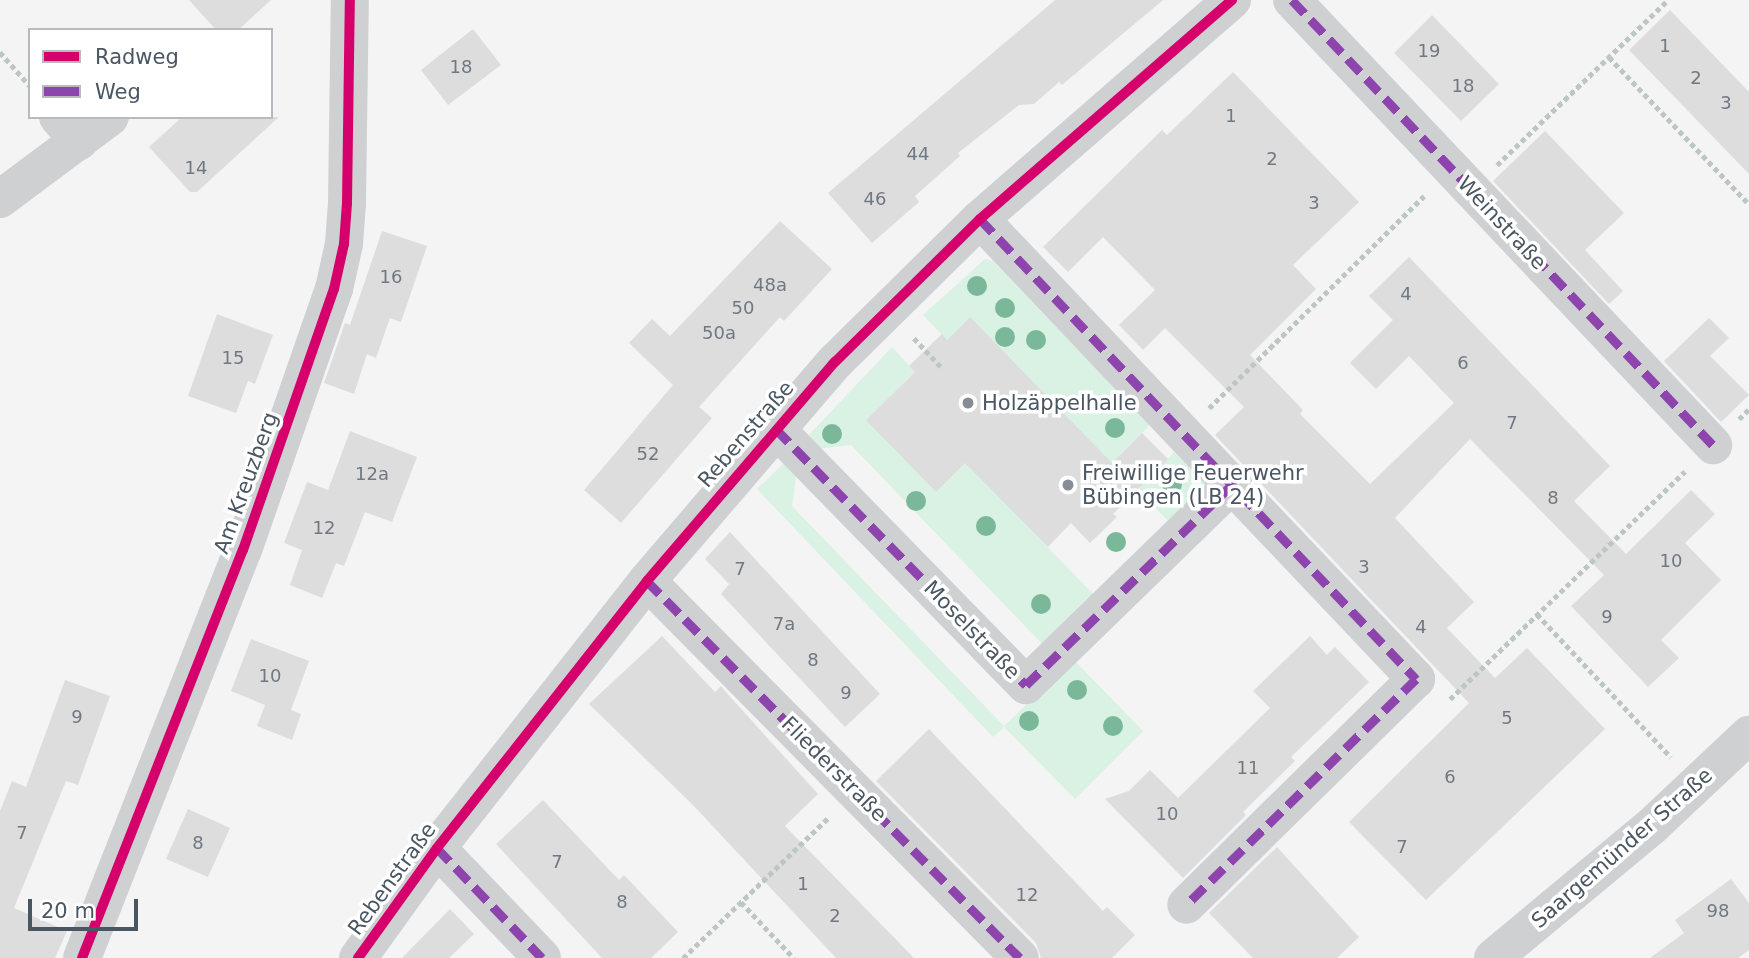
<!DOCTYPE html>
<html>
<head>
<meta charset="utf-8">
<style>
	body { margin:0 }
	#map { position:relative; width:1749px; height:958px; overflow:hidden; background:#f4f4f4; font-family:"DejaVu Sans",sans-serif }
	div>[style] { position:absolute }
	.green>* { inset:0; background:#d9f2e3 }
	.building>* { inset:0; background:#ddddde }
	.path>* { height:4.5px; margin-top:-2.25px; transform-origin:0; background:repeating-linear-gradient(90deg,#bcc7c4 0 5px,transparent 0 8.5px) }
	.minor>* { height:38px; margin:-19px; padding:0 19px; transform-origin:19px; border-radius:19px; background:#ced0d2 }
	.tertiary>* { height:38px; margin:-19px; padding:0 19px; transform-origin:19px; border-radius:19px; background:#ced0d2 }
	.quiet>* { height:9px; margin-top:-4.5px; transform-origin:0; background:repeating-linear-gradient(90deg,#8e44ad 0 18px,transparent 0 27px) }
	.cycleway>* { height:10px; margin:-5px; padding:0 5px; transform-origin:5px; border-radius:5px; background:#d6006c }
	.trees>* { width:20px; height:20px; margin:-10px; border-radius:50%; background:#7ab899 }
	.dots>* { width:19px; height:19px; translate:-50% -50%; box-sizing:border-box; border:4px solid #fff; border-radius:50% }
	span { translate:-50% -50%; white-space:nowrap; text-align:center; line-height:1.15; -webkit-text-stroke:7px #fff; paint-order:stroke }
	.number-label { font-size:18px; color:#707881 }
	.number-label span { -webkit-text-stroke-width:0 }
	.street-label { font-size:21px; color:#4a5661 }
	.poi-label { font-size:21px; color:#4a5661 }
	.left { translate:0 -50%; text-align:left }
	.legend { position:absolute; left:28px; top:28px; width:245px; height:91px; box-sizing:border-box; background:#fff; border:2px solid #b7bbc0; margin:0; padding:9px 12px; list-style:none; font-size:21px; color:#4a5661 }
	.legend li { display:flex; align-items:center; gap:14px; height:35px }
	.legend b { width:35px; border:2px solid #b7bbc0 }
	.scale { position:absolute; left:28px; top:899px; width:110px; height:32px; box-sizing:border-box; border:4px solid #4a5661; border-top:0; padding-left:9px; font-size:21px; line-height:24px; white-space:nowrap; color:#4a5661; -webkit-text-stroke:5px #fff; paint-order:stroke }
</style>
</head>
<body>
<div id="map">
	<div class="green">
		<i style="clip-path:polygon(985px 259px,993px 261px,1150px 425px,1120px 455px,1146px 481px,1174px 452px,1210px 489px,1173px 526px,970px 318px,947px 340px,923px 315px)"></i>
		<i style="clip-path:polygon(892px 347px,915px 372px,866px 420px,965px 462px,1098px 599px,1047px 649px,851px 445px,817px 449px,806px 438px)"></i>
		<i style="clip-path:polygon(787px 460px,797px 470px,792px 506px,1004px 726px,1073px 659px,1143px 731px,1075px 799px,1004px 727px,993px 737px,757px 489px)"></i>
	</div>
	<div class="building">
		<i style="clip-path:polygon(189px 0,271px 0,238px 30px,216px 30px)"></i>
		<i style="clip-path:polygon(1055px 0,1163px 0,1062px 85px,1059px 82px,1034px 104px,1019px 105px,958px 153px,960px 156px,915px 196px,919px 202px,872px 243px,828px 193px)"></i>
		<i style="clip-path:polygon(1670px 10px,1749px 92px,1749px 174px,1629px 50px)"></i>
		<i style="clip-path:polygon(1432px 15px,1499px 84px,1461px 121px,1394px 53px)"></i>
		<i style="clip-path:polygon(473px 29px,501px 65px,448px 105px,421px 70px)"></i>
		<i style="clip-path:polygon(1233px 72px,1359px 202px,1293px 265px,1316px 289px,1250px 355px,1303px 410px,1300px 414px,1370px 484px,1454px 403px,1409px 356px,1376px 389px,1350px 363px,1393px 320px,1369px 296px,1409px 257px,1610px 466px,1574px 501px,1626px 554px,1691px 490px,1715px 514px,1685px 543px,1721px 580px,1661px 640px,1679px 658px,1648px 687px,1571px 606px,1604px 575px,1470px 439px,1395px 518px,1474px 602px,1447px 628px,1495px 678px,1527px 648px,1605px 729px,1426px 900px,1349px 822px,1469px 703px,1215px 435px,1244px 407px,1165px 328px,1143px 350px,1119px 325px,1155px 290px,1103px 237px,1068px 272px,1043px 247px,1162px 130px,1167px 135px)"></i>
		<i style="clip-path:polygon(182px 117px,279px 117px,197px 192px,190px 192px,149px 147px)"></i>
		<i style="clip-path:polygon(1545px 131px,1624px 213px,1585px 250px,1623px 291px,1609px 304px,1493px 181px)"></i>
		<i style="clip-path:polygon(780px 221px,832px 269px,784px 321px,780px 317px,699px 407px,712px 418px,621px 523px,584px 490px,673px 385px,629px 343px,652px 319px,670px 336px)"></i>
		<i style="clip-path:polygon(382px 231px,427px 246px,401px 322px,390px 318px,376px 358px,367px 354px,354px 394px,324px 383px,345px 323px,350px 325px)"></i>
		<i style="clip-path:polygon(217px 314px,273px 335px,255px 384px,248px 381px,236px 413px,188px 396px)"></i>
		<i style="clip-path:polygon(970px 317px,1112px 463px,1142px 433px,1168px 459px,1113px 514px,1117px 517px,1090px 543px,1071px 523px,1048px 547px,965px 463px,936px 492px,866px 420px,915px 372px,909px 366px,920px 355px,942px 334px,947px 340px)"></i>
		<i style="clip-path:polygon(1709px 318px,1729px 338px,1710px 356px,1749px 395px,1721px 422px,1664px 361px)"></i>
		<i style="clip-path:polygon(350px 431px,417px 457px,392px 522px,365px 512px,344px 566px,336px 563px,322px 598px,290px 585px,302px 550px,284px 543px,307px 482px,328px 490px)"></i>
		<i style="clip-path:polygon(730px 532px,880px 694px,845px 727px,721px 594px,729px 584px,705px 559px)"></i>
		<i style="clip-path:polygon(662px 636px,715px 692px,721px 686px,725px 691px,818px 794px,785px 826px,914px 958px,836px 958px,692px 804px,589px 704px)"></i>
		<i style="clip-path:polygon(1310px 636px,1327px 655px,1335px 647px,1369px 682px,1291px 757px,1295px 761px,1243px 812px,1246px 815px,1183px 878px,1105px 799px,1129px 791px,1150px 770px,1178px 798px,1270px 708px,1253px 691px)"></i>
		<i style="clip-path:polygon(251px 639px,309px 661px,291px 710px,301px 714px,292px 740px,257px 726px,265px 705px,231px 691px)"></i>
		<i style="clip-path:polygon(65px 680px,110px 696px,78px 785px,66px 781px,14px 908px,67px 931px,55px 958px,0 958px,0 811px,12px 781px,26px 787px)"></i>
		<i style="clip-path:polygon(929px 729px,1103px 911px,1107px 907px,1135px 935px,1112px 958px,1041px 958px,1036px 943px,876px 781px)"></i>
		<i style="clip-path:polygon(543px 800px,619px 880px,624px 875px,678px 932px,651px 958px,602px 958px,496px 844px)"></i>
		<i style="clip-path:polygon(188px 809px,230px 828px,208px 877px,166px 859px)"></i>
		<i style="clip-path:polygon(1277px 847px,1359px 937px,1337px 958px,1253px 958px,1209px 913px)"></i>
		<i style="clip-path:polygon(1731px 879px,1749px 903px,1749px 950px,1738px 958px,1650px 958px,1684px 933px,1675px 920px)"></i>
		<i style="clip-path:polygon(450px 909px,474px 934px,449px 958px,402px 958px)"></i>
	</div>
	<div class="path">
		<i style="left:0;top:52px;width:45px;rotate:48.6deg"></i>
		<i style="left:1609px;top:57px;width:203px;rotate:46.4deg"></i>
		<i style="left:1497px;top:165px;width:238px;rotate:-44deg"></i>
		<i style="left:914px;top:338px;width:42px;rotate:46.9deg"></i>
		<i style="left:1209px;top:408px;width:302px;rotate:-44.6deg"></i>
		<i style="left:1739px;top:419px;width:14px;rotate:-45deg"></i>
		<i style="left:1537px;top:614px;width:196px;rotate:46.9deg"></i>
		<i style="left:1450px;top:699px;width:327px;rotate:-44.1deg"></i>
		<i style="left:741px;top:902px;width:77px;rotate:46.6deg"></i>
		<i style="left:683px;top:958px;width:202px;rotate:-44deg"></i>
	</div>
	<div class="minor">
		<i style="left:1292px;top:0;width:613px;rotate:46.59deg"></i>
		<i style="left:58px;top:117px;width:32px;rotate:49deg"></i>
		<i style="left:0;top:199px;width:137px;rotate:-36.7deg"></i>
		<i style="left:980px;top:219px;width:634px;rotate:46.53deg"></i>
		<i style="left:1416px;top:679px;width:322px;rotate:135.5deg"></i>
		<i style="left:776px;top:429px;width:358px;rotate:45.7deg"></i>
		<i style="left:1026px;top:685px;width:287px;rotate:-44.2deg"></i>
		<i style="left:647px;top:581px;width:530px;rotate:45.31deg"></i>
		<i style="left:437px;top:848px;width:152px;rotate:46.3deg"></i>
		<i style="left:82px;top:958px;width:439px;rotate:-68.5deg"></i>
		<i style="left:243px;top:550px;width:276px;rotate:-70.8deg"></i>
		<i style="left:334px;top:289px;width:46px;rotate:-77.5deg"></i>
		<i style="left:344px;top:244px;width:41px;rotate:-85.8deg"></i>
		<i style="left:347px;top:203px;width:203px;rotate:-89.2deg"></i>
		<i style="left:358px;top:958px;width:135px;rotate:-54.3deg"></i>
		<i style="left:437px;top:848px;width:340px;rotate:-51.8deg"></i>
		<i style="left:647px;top:581px;width:289px;rotate:-49.4deg"></i>
		<i style="left:835px;top:362px;width:204px;rotate:-44.6deg"></i>
		<i style="left:980px;top:219px;width:334px;rotate:-41deg"></i>
	</div>
	<div class="tertiary">
		<i style="left:1493px;top:958px;width:208px;rotate:-39.7deg"></i>
		<i style="left:1653px;top:825px;width:132px;rotate:-43.2deg"></i>
	</div>
	<div class="quiet">
		<i style="left:1292px;top:0;width:613px;rotate:46.59deg"></i>
		<i style="left:980px;top:219px;width:634px;rotate:46.53deg"></i>
		<i style="left:1416px;top:679px;width:322px;rotate:135.5deg"></i>
		<i style="left:776px;top:429px;width:358px;rotate:45.7deg"></i>
		<i style="left:1026px;top:685px;width:287px;rotate:-44.2deg"></i>
		<i style="left:647px;top:581px;width:530px;rotate:45.31deg"></i>
		<i style="left:437px;top:848px;width:152px;rotate:46.3deg"></i>
	</div>
	<div class="cycleway">
		<i style="left:82px;top:958px;width:439px;rotate:-68.5deg"></i>
		<i style="left:243px;top:550px;width:276px;rotate:-70.8deg"></i>
		<i style="left:334px;top:289px;width:46px;rotate:-77.5deg"></i>
		<i style="left:344px;top:244px;width:41px;rotate:-85.8deg"></i>
		<i style="left:347px;top:203px;width:203px;rotate:-89.2deg"></i>
		<i style="left:358px;top:958px;width:135px;rotate:-54.3deg"></i>
		<i style="left:437px;top:848px;width:340px;rotate:-51.8deg"></i>
		<i style="left:647px;top:581px;width:289px;rotate:-49.4deg"></i>
		<i style="left:835px;top:362px;width:204px;rotate:-44.6deg"></i>
		<i style="left:980px;top:219px;width:334px;rotate:-41deg"></i>
	</div>
	<div class="trees">
		<i style="left:977px;top:286px"></i>
		<i style="left:1005px;top:308px"></i>
		<i style="left:1005px;top:337px"></i>
		<i style="left:1036px;top:340px"></i>
		<i style="left:1115px;top:428px"></i>
		<i style="left:832px;top:434px"></i>
		<i style="left:1172px;top:484px"></i>
		<i style="left:916px;top:501px"></i>
		<i style="left:986px;top:526px"></i>
		<i style="left:1116px;top:542px"></i>
		<i style="left:1041px;top:604px"></i>
		<i style="left:1077px;top:690px"></i>
		<i style="left:1029px;top:721px"></i>
		<i style="left:1113px;top:726px"></i>
	</div>
	<div class="dots">
		<i style="left:968px;top:403px;background:#868d94"></i>
		<i style="left:1068px;top:485px;background:#868d94"></i>
	</div>
	<div class="number-label">
		<span style="left:1665px;top:46px">1</span>
		<span style="left:1429px;top:51px">19</span>
		<span style="left:461px;top:67px">18</span>
		<span style="left:1696px;top:78px">2</span>
		<span style="left:1463px;top:86px">18</span>
		<span style="left:1726px;top:103px">3</span>
		<span style="left:1231px;top:116px">1</span>
		<span style="left:918px;top:154px">44</span>
		<span style="left:1272px;top:159px">2</span>
		<span style="left:196px;top:168px">14</span>
		<span style="left:875px;top:199px">46</span>
		<span style="left:1314px;top:203px">3</span>
		<span style="left:391px;top:277px">16</span>
		<span style="left:770px;top:285px">48a</span>
		<span style="left:1406px;top:294px">4</span>
		<span style="left:743px;top:308px">50</span>
		<span style="left:719px;top:333px">50a</span>
		<span style="left:233px;top:358px">15</span>
		<span style="left:1463px;top:363px">6</span>
		<span style="left:1512px;top:423px">7</span>
		<span style="left:648px;top:454px">52</span>
		<span style="left:372px;top:474px">12a</span>
		<span style="left:1553px;top:498px">8</span>
		<span style="left:324px;top:528px">12</span>
		<span style="left:1671px;top:561px">10</span>
		<span style="left:1364px;top:567px">3</span>
		<span style="left:740px;top:569px">7</span>
		<span style="left:1607px;top:617px">9</span>
		<span style="left:784px;top:624px">7a</span>
		<span style="left:1421px;top:627px">4</span>
		<span style="left:813px;top:660px">8</span>
		<span style="left:270px;top:676px">10</span>
		<span style="left:846px;top:693px">9</span>
		<span style="left:77px;top:717px">9</span>
		<span style="left:1507px;top:718px">5</span>
		<span style="left:1248px;top:768px">11</span>
		<span style="left:1450px;top:777px">6</span>
		<span style="left:1167px;top:814px">10</span>
		<span style="left:22px;top:833px">7</span>
		<span style="left:198px;top:843px">8</span>
		<span style="left:1402px;top:847px">7</span>
		<span style="left:557px;top:862px">7</span>
		<span style="left:803px;top:884px">1</span>
		<span style="left:1027px;top:895px">12</span>
		<span style="left:622px;top:902px">8</span>
		<span style="left:1718px;top:911px">98</span>
		<span style="left:835px;top:916px">2</span>
	</div>
	<div class="street-label">
		<span style="left:1502px;top:223px;rotate:47deg">Weinstraße</span>
		<span style="left:746px;top:434px;rotate:-49deg">Rebenstraße</span>
		<span style="left:246px;top:483px;rotate:-70deg">Am Kreuzberg</span>
		<span style="left:972px;top:630px;rotate:46deg">Moselstraße</span>
		<span style="left:834px;top:769px;rotate:45deg">Fliederstraße</span>
		<span style="left:1622px;top:848px;rotate:-41deg">Saargemünder Straße</span>
		<span style="left:392px;top:879px;rotate:-54deg">Rebenstraße</span>
	</div>
	<div class="poi-label">
		<span class="left" style="left:982px;top:403px">Holzäppelhalle</span>
		<span class="left" style="left:1082px;top:485px">Freiwillige Feuerwehr<br>Bübingen (LB 24)</span>
	</div>
	<ul class="legend">
	<li><b style="height:9px;background:#d6006c"></b>Radweg</li>
	<li><b style="height:9px;background:#8e44ad"></b>Weg</li>
	</ul>
	<div class="scale">20 m</div>
</div>
</body>
</html>
